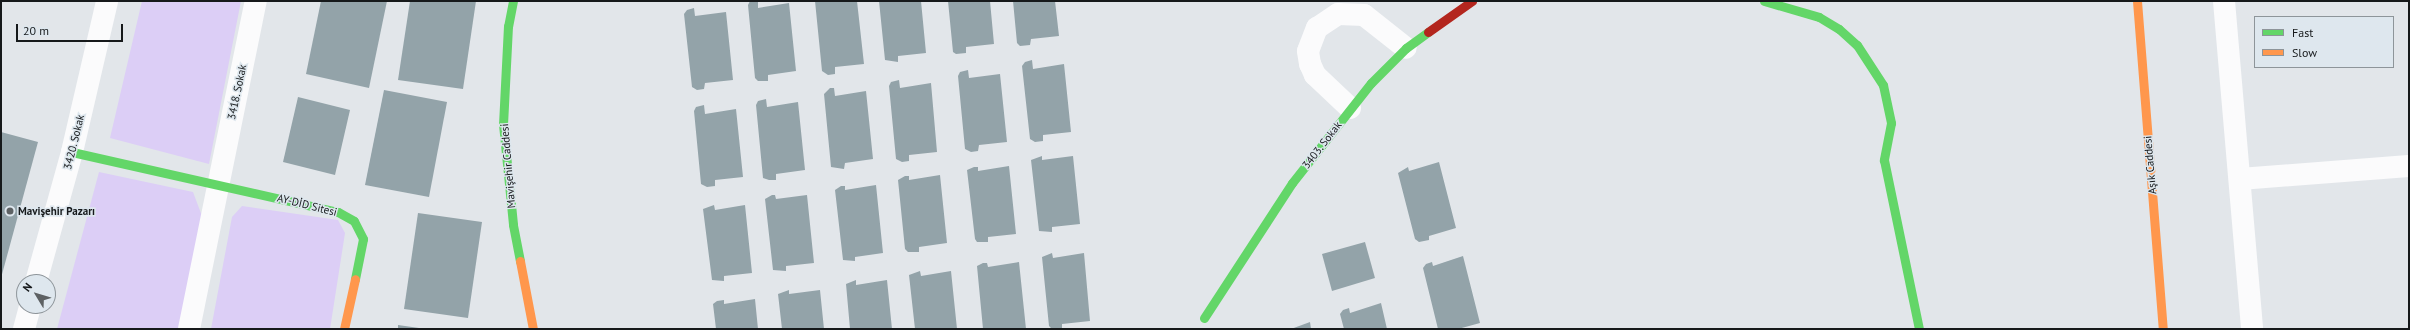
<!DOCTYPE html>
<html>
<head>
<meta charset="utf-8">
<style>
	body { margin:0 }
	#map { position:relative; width:2410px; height:330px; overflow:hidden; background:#e2e6ea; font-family:"PT Sans",sans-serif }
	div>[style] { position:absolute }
	.green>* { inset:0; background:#dccef6 }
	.building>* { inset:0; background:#93a3a9 }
	.street>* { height:22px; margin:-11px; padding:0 11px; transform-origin:11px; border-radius:11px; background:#fbfbfc }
	.fast>* { height:9px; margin:-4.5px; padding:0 4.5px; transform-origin:4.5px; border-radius:4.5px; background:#63d668 }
	.slow>* { height:9px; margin:-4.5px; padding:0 4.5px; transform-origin:4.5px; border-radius:4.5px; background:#ff974d }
	.jam>* { height:9px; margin:-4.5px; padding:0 4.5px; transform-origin:4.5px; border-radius:4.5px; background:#b3261e }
	.dots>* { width:11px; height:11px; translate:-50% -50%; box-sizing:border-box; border:2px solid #dee7ee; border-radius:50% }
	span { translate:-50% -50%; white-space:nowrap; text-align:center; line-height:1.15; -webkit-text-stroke:3px #dee7ee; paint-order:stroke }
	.street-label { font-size:11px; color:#16191b }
	.poi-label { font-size:11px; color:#16191b; font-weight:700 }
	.left { translate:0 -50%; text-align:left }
	.frame { position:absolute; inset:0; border:2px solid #16191b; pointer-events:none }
	.legend { position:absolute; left:2254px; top:16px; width:140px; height:52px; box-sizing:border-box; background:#dee7ee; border:1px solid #8e959a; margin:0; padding:5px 7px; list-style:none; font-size:12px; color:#16191b }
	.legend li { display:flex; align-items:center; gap:8px; height:20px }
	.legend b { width:20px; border:1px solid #8e959a }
	.north { position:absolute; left:16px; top:274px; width:40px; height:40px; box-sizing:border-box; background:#dee7ee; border:1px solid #8e959a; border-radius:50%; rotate:308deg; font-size:11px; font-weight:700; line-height:16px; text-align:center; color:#16191b }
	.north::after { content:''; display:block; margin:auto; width:14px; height:18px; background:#5d6163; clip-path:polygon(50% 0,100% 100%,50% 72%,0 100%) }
	.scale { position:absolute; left:16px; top:24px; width:107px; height:18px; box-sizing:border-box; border:2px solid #16191b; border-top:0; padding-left:5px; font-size:12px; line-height:14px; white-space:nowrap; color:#16191b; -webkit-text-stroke:3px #dee7ee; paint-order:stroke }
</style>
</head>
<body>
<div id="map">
	<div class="green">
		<i style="clip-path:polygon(142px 1px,241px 1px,209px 164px,110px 138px)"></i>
		<i style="clip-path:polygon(99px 172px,193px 192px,202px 216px,179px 329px,57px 329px)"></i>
		<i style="clip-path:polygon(242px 206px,338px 220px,345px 233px,330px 329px,211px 329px,232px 217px)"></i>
	</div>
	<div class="building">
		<i style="clip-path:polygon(321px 1px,387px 1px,369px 88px,306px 74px)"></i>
		<i style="clip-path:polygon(410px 1px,476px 1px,463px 89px,398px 80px)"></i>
		<i style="clip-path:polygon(750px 1px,758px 1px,758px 8px,789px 3px,796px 71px,768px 75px,768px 81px,758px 81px,755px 78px,748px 5px)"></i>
		<i style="clip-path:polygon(815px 1px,857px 1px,864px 64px,835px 67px,835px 74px,828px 75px,822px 71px)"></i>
		<i style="clip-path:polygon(879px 1px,921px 1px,926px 53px,898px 56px,898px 62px,885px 60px)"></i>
		<i style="clip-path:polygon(948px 1px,990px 1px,994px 44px,966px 47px,966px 53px,956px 54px,953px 52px)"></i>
		<i style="clip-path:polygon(1013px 1px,1055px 1px,1059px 36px,1031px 39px,1030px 45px,1020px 46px,1017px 43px)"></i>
		<i style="clip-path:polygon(694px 8px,695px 16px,726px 12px,733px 80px,705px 83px,704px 89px,697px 90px,692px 87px,684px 14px,687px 10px)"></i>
		<i style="clip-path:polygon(1032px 60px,1033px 69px,1064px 64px,1071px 132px,1043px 135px,1043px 141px,1035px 142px,1030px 139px,1022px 66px,1025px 62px)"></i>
		<i style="clip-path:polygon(968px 70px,969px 78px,1000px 74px,1007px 142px,979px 145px,978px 151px,971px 152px,965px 149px,958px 76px,960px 72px)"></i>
		<i style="clip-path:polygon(899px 80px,900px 88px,931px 83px,937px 152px,909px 155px,909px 161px,902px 162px,896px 159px,889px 86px,891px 82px)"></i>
		<i style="clip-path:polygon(830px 88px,834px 88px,835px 96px,866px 91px,873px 159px,845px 163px,844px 169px,831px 167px,824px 94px)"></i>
		<i style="clip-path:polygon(384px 90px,447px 102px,429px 197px,365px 185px)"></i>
		<i style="clip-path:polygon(298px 97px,350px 110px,335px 175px,283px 162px)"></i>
		<i style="clip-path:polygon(766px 99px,767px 107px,798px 102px,805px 170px,776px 174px,776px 180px,769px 180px,763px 178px,756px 105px,758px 101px)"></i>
		<i style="clip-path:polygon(704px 105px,705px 114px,736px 109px,743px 177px,715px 180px,715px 186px,707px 187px,701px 184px,694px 111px,696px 107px)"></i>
		<i style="clip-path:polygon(1px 132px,38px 142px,1px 278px)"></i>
		<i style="clip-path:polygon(1042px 156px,1042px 160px,1073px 156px,1080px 224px,1052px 227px,1052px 232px,1039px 231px,1031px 160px)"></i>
		<i style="clip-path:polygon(1439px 162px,1456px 228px,1429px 236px,1429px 240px,1419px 242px,1415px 239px,1398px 173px,1408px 167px,1409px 171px)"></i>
		<i style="clip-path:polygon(1009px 166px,1016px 234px,988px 237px,988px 242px,977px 242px,975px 239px,967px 170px,974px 167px,978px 167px,978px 171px)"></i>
		<i style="clip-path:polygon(940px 175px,947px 243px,919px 247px,919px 252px,908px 252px,905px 249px,898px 180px,905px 176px,909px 176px,909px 180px)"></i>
		<i style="clip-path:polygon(876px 185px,883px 253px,855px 257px,855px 261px,843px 260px,835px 190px,841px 186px,845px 186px,845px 190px)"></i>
		<i style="clip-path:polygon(772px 195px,775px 195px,776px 199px,807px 195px,814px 263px,786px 266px,786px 271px,773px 270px,765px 199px)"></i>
		<i style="clip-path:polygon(714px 205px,715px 210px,745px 205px,752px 273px,724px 276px,724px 281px,712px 280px,703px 209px)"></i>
		<i style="clip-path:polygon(418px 213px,482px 222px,468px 318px,404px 309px)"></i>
		<i style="clip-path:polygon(1365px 242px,1375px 278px,1332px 291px,1322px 254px)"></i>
		<i style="clip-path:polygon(1052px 253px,1053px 258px,1084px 253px,1090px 321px,1062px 324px,1062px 329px,1052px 329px,1049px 326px,1042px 257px)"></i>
		<i style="clip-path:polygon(1463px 256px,1480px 323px,1458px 329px,1438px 329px,1423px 268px,1426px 264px,1432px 262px,1433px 266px)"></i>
		<i style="clip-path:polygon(1019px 262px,1026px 329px,983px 329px,977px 266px,983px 263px,987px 263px,988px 267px)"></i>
		<i style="clip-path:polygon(920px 271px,921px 276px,951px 271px,957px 329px,915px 329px,909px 275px)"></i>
		<i style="clip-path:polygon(856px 280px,856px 285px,887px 280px,892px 329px,850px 329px,846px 284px)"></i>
		<i style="clip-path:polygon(789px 290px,789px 294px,820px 290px,824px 329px,782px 329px,778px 294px)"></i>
		<i style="clip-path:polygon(755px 299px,758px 329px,716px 329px,713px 304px,717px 301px,724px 300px,724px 304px)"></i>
		<i style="clip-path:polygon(1381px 303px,1387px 329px,1344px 329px,1340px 314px,1343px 310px,1349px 308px,1350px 313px)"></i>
		<i style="clip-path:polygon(1310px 322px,1311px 329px,1291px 329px)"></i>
		<i style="clip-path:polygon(398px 325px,419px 328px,419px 329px,398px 329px)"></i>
	</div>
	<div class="street">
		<i style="left:2224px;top:1px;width:329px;rotate:85.1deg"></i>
		<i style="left:1350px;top:108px;width:48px;rotate:-136.7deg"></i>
		<i style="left:1315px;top:75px;width:12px;rotate:-114deg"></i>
		<i style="left:1310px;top:64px;width:13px;rotate:-99deg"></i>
		<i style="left:1308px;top:51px;width:25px;rotate:-69deg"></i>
		<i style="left:1317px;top:28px;width:25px;rotate:-34deg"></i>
		<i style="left:1338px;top:14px;width:26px;rotate:2deg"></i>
		<i style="left:1364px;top:15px;width:53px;rotate:38.2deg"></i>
		<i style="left:2240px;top:179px;width:169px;rotate:-4.4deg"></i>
		<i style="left:36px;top:282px;width:135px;rotate:-74.5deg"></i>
		<i style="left:72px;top:152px;width:155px;rotate:-76.9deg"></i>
		<i style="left:24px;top:329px;width:24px;rotate:-75deg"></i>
		<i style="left:189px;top:329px;width:335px;rotate:-78.5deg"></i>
	</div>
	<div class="fast">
		<i style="left:513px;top:1px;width:25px;rotate:101deg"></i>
		<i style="left:508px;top:26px;width:98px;rotate:92.9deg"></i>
		<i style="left:503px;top:124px;width:101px;rotate:84.3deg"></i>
		<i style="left:513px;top:225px;width:37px;rotate:79deg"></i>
		<i style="left:1764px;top:1px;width:57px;rotate:16.2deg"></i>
		<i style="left:1819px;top:17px;width:23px;rotate:31deg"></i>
		<i style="left:1839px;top:29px;width:24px;rotate:42deg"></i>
		<i style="left:1857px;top:45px;width:48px;rotate:57deg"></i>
		<i style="left:1883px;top:85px;width:39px;rotate:78deg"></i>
		<i style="left:1891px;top:123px;width:38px;rotate:101deg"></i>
		<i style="left:1884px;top:160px;width:173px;rotate:78.3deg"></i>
		<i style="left:72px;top:152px;width:273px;rotate:12.7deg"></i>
		<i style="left:338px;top:212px;width:18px;rotate:29deg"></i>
		<i style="left:354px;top:221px;width:20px;rotate:63deg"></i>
		<i style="left:363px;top:239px;width:41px;rotate:101.3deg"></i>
		<i style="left:1204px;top:318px;width:161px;rotate:-56.9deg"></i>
		<i style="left:1292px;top:183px;width:127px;rotate:-51.7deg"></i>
		<i style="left:1371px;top:83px;width:49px;rotate:-45deg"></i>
		<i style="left:1406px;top:48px;width:27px;rotate:-36deg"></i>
	</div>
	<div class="slow">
		<i style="left:2137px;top:1px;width:329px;rotate:85.5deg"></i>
		<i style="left:520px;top:261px;width:69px;rotate:79.2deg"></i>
		<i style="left:344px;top:329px;width:51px;rotate:-77.6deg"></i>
	</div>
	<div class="jam">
		<i style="left:1428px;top:32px;width:54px;rotate:-35.2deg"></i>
	</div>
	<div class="dots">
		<i style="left:10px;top:211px;background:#5d6163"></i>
	</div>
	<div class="street-label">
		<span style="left:237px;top:92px;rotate:-78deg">3418. Sokak</span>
		<span style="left:74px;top:142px;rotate:-76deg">3420. Sokak</span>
		<span style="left:1322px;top:145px;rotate:-52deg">3403. Sokak</span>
		<span style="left:2150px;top:165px;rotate:-95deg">Aşık Caddesi</span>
		<span style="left:508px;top:166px;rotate:-95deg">Mavişehir Caddesi</span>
		<span style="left:307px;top:205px;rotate:14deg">AY-DİD Sitesi</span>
	</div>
	<div class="poi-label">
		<span class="left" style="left:18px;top:211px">Mavişehir Pazarı</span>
	</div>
	<div class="frame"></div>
	<ul class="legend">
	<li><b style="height:5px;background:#63d668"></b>Fast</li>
	<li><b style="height:5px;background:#ff974d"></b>Slow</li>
	</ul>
	<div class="north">N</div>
	<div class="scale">20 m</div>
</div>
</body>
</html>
